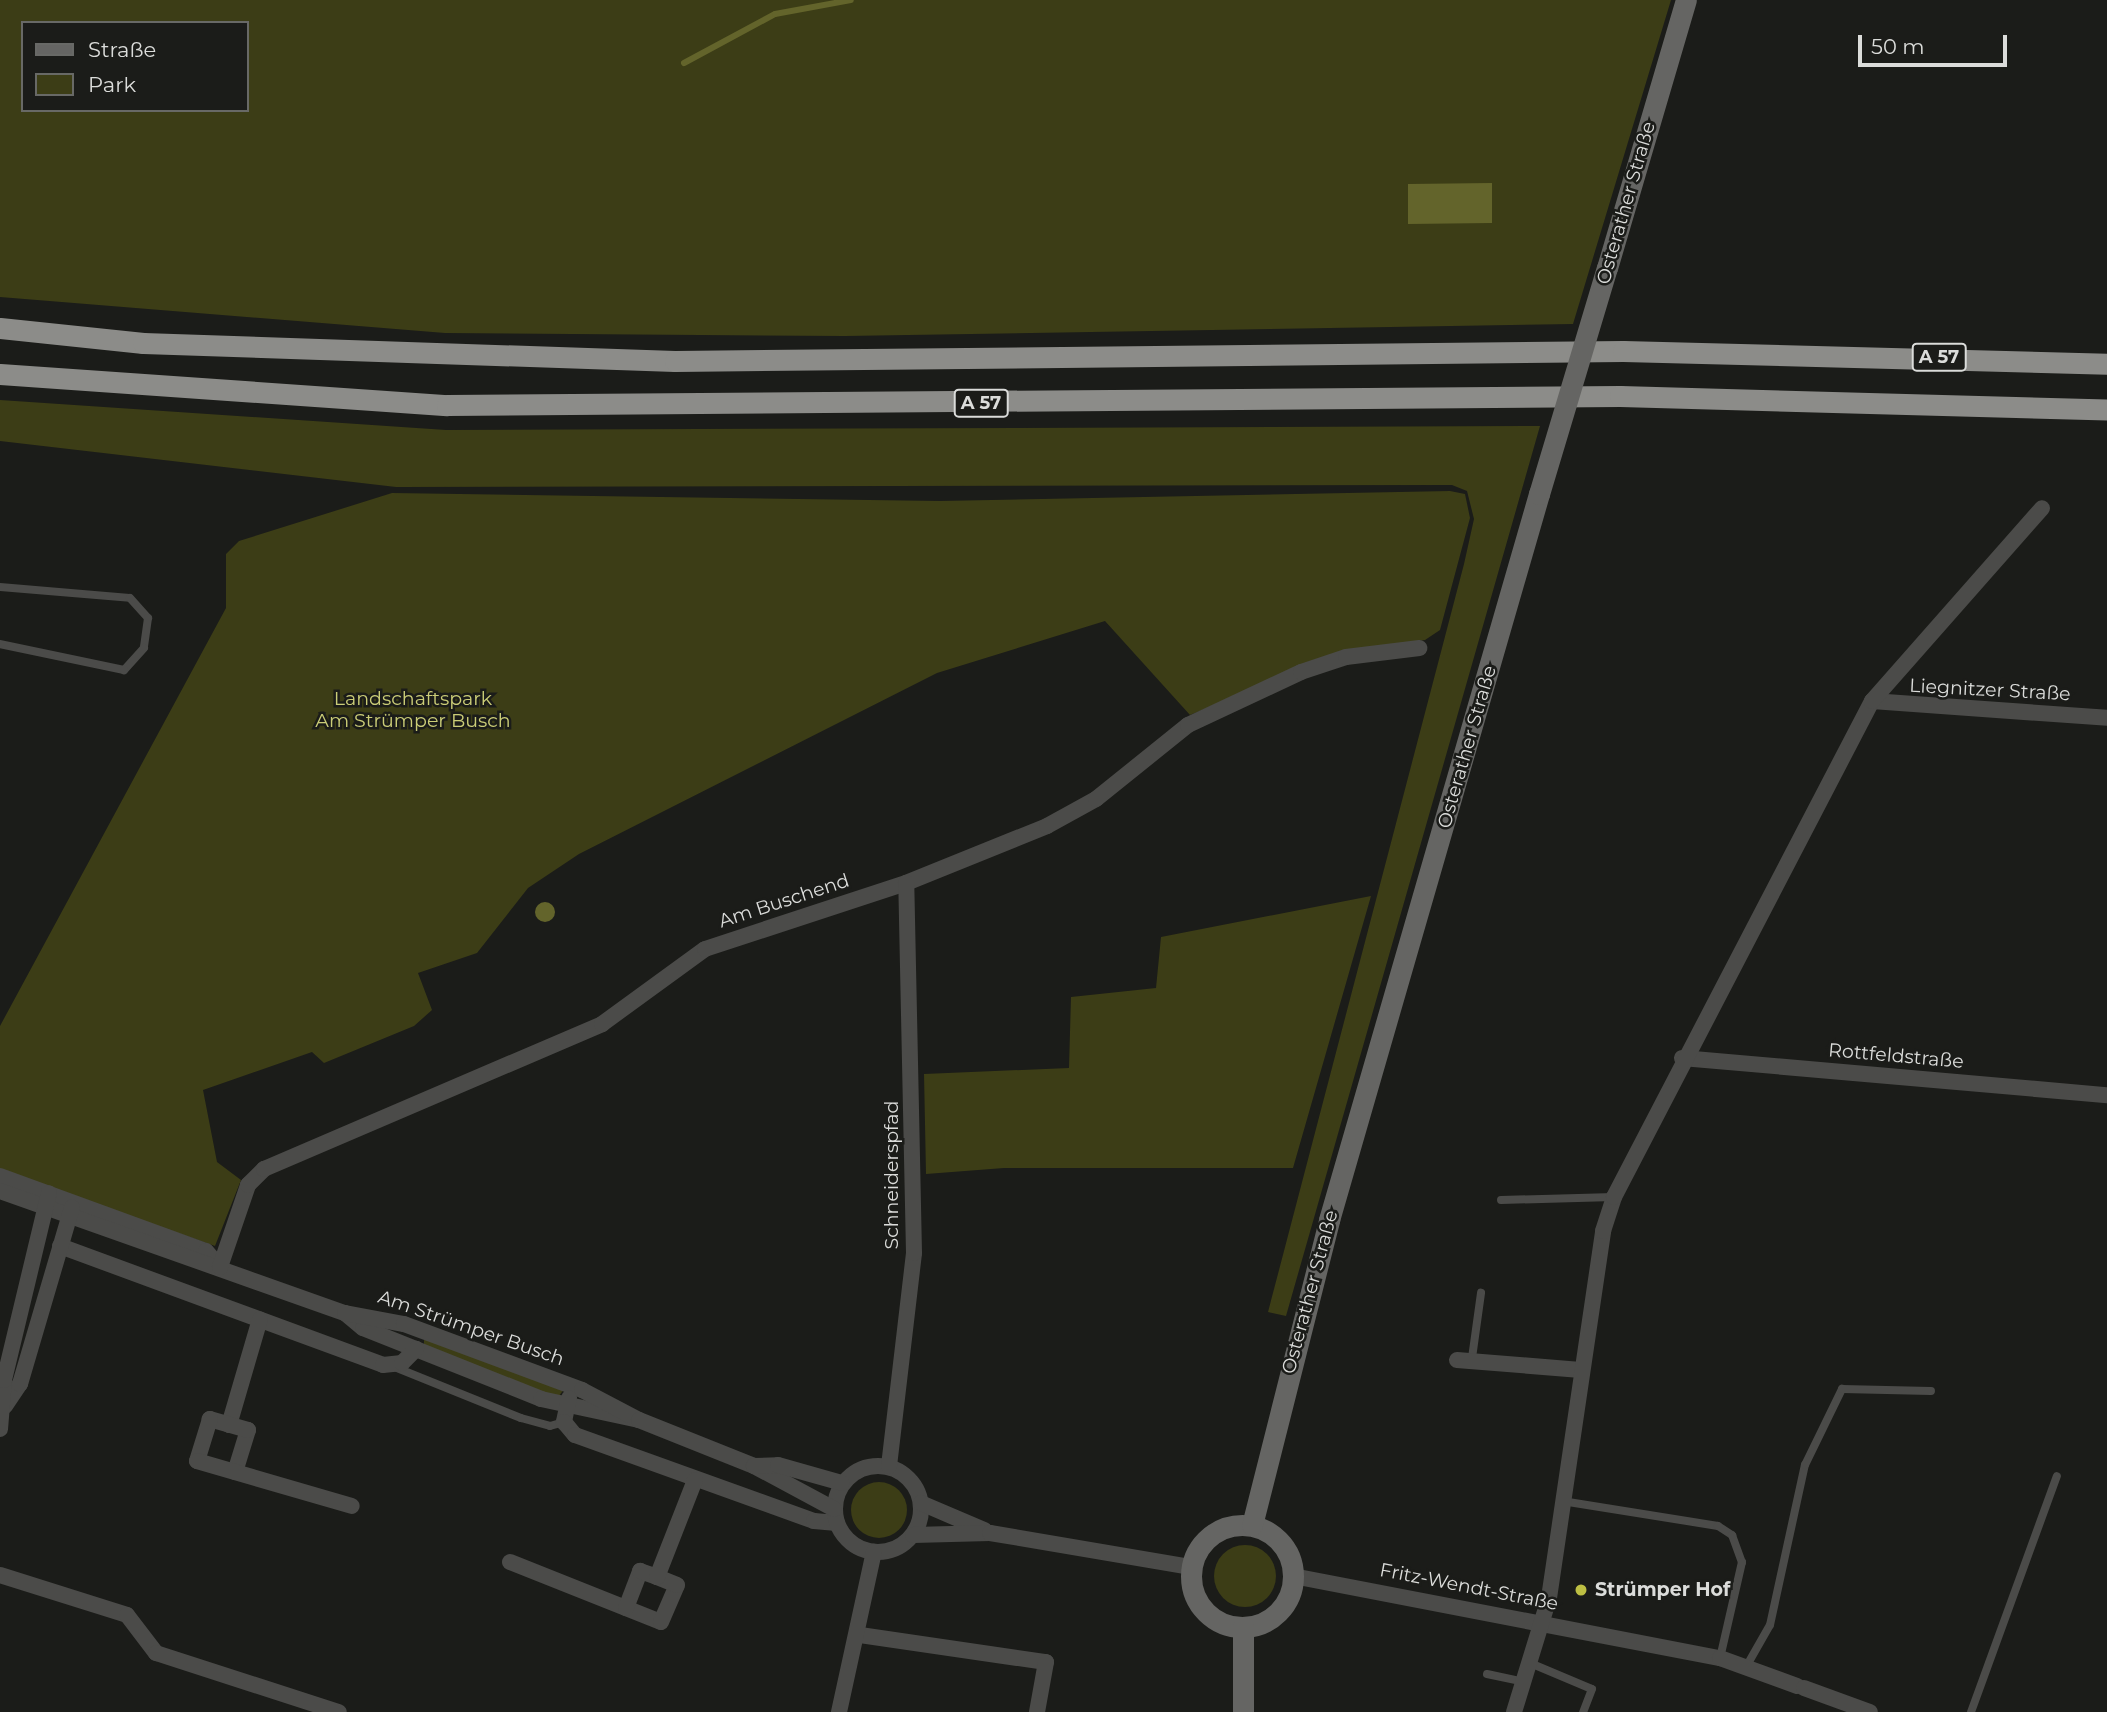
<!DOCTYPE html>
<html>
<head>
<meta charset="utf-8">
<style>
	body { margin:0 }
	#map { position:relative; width:2107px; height:1712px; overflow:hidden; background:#1b1c19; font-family:Montserrat,sans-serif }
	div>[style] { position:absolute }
	.green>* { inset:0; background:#3c3d16 }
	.round { border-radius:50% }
	.water>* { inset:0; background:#63642b }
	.stream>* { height:6px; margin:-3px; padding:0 3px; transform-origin:3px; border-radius:3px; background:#63642b }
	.lane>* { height:8px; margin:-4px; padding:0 4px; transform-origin:4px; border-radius:4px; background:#4b4b49 }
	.street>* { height:16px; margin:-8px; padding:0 8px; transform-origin:8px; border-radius:8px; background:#4b4b49 }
	.street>.ring { margin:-8px; padding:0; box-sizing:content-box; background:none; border:16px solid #4b4b49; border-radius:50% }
	.secondary>* { height:21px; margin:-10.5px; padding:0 10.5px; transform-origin:10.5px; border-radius:10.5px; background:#656563 }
	.secondary>.ring { margin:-10.5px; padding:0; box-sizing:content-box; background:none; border:21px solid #656563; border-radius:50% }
	.highway>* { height:21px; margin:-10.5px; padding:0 10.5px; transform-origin:10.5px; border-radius:10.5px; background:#8c8c89 }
	.secondary-bridge>* { height:21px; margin:-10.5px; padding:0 10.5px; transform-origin:10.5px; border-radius:10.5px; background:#656563 }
	.dots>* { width:19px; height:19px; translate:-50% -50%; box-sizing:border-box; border:4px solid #1b1c19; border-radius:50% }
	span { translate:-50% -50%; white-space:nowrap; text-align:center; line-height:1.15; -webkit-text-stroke:5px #1b1c19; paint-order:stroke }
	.shield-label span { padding:2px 5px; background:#1b1c19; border:2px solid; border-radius:5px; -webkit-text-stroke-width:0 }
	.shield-label { font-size:18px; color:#dbdcda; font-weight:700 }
	.street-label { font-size:19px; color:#dbdcda }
	.park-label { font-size:19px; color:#cbcd77 }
	.poi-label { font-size:19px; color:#dbdcda; font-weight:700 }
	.left { translate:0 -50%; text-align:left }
	.legend { position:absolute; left:21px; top:21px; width:228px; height:91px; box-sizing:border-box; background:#1b1c19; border:2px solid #686966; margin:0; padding:9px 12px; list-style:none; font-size:21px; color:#dbdcda }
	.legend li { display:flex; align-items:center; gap:14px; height:35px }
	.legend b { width:35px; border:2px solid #686966 }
	.scale { position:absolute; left:1858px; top:35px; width:149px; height:32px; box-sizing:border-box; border:4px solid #dbdcda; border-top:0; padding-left:9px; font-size:21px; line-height:24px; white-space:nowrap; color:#dbdcda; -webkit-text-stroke:5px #1b1c19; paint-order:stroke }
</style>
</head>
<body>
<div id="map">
	<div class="green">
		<i style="clip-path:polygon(evenodd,0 0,1671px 0,1573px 324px,845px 336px,445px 333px,0 297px,0 0,23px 23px,247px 23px,247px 110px,23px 110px,23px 23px)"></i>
		<i style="clip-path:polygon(0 400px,446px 430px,1540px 426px,1286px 1316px,1268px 1312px,1464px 564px,1474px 519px,1467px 491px,1452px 485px,396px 487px,0 441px)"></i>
		<i style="clip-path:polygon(1450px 491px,1465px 494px,1470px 518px,1440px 630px,1425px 640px,1345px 651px,1190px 715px,1105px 621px,937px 673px,579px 854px,528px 888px,477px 953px,418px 973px,432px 1010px,414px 1026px,324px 1063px,312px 1052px,203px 1090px,217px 1162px,241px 1180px,215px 1246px,0 1171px,0 1026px,226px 608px,226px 554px,239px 541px,392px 493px,940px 501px)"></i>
		<i style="clip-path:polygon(1371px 896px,1293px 1168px,1004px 1168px,926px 1174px,924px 1074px,1069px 1068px,1071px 997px,1156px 988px,1161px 937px)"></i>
		<i style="clip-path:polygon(424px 1337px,564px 1389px,559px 1396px,545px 1395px,424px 1348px)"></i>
		<i class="round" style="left:851px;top:1482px;width:56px;height:56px"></i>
		<i class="round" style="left:1214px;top:1545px;width:62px;height:62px"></i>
	</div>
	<div class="water">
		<i style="clip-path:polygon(1492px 183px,1492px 223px,1408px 224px,1408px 184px)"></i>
		<i class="round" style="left:535px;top:902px;width:20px;height:20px"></i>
	</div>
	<div class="stream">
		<i style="left:684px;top:63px;width:103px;rotate:-28.3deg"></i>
		<i style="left:775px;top:14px;width:77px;rotate:-10.4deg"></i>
	</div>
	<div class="lane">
		<i style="left:0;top:587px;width:130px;rotate:4.8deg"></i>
		<i style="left:130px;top:598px;width:27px;rotate:48deg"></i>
		<i style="left:148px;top:618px;width:30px;rotate:98deg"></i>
		<i style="left:144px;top:648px;width:30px;rotate:132deg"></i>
		<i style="left:124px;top:670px;width:127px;rotate:-168.2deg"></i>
		<i style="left:1501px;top:1200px;width:113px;rotate:-1.5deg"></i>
		<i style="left:1472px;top:1358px;width:66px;rotate:-82.1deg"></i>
		<i style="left:392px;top:1366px;width:139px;rotate:22deg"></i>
		<i style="left:521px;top:1418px;width:30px;rotate:15deg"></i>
		<i style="left:550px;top:1426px;width:15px;rotate:-16deg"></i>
		<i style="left:1562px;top:1501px;width:158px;rotate:9.1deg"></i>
		<i style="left:1718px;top:1526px;width:17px;rotate:33deg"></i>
		<i style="left:1732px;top:1535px;width:29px;rotate:70deg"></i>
		<i style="left:1742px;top:1562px;width:98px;rotate:102.9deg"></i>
		<i style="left:1530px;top:1663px;width:67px;rotate:22.8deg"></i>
		<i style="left:1592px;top:1689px;width:25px;rotate:111deg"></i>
		<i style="left:1746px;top:1667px;width:48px;rotate:-60.3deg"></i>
		<i style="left:1770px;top:1625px;width:164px;rotate:-77.7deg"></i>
		<i style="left:1805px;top:1465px;width:85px;rotate:-64deg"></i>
		<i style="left:1842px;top:1389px;width:89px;rotate:1.3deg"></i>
		<i style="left:1487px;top:1674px;width:38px;rotate:12deg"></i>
		<i style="left:1971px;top:1712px;width:251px;rotate:-70deg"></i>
	</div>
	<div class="street">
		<i style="left:1872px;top:701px;width:236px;rotate:4.1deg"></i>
		<i style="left:1682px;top:1058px;width:427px;rotate:5deg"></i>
		<i style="left:0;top:1176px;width:219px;rotate:20deg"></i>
		<i style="left:206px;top:1251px;width:21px;rotate:49deg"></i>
		<i style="left:0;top:1191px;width:366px;rotate:19.5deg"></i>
		<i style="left:345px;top:1313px;width:23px;rotate:40deg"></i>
		<i style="left:363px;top:1328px;width:192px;rotate:21.7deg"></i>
		<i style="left:541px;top:1399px;width:100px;rotate:12.1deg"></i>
		<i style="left:60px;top:1246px;width:344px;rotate:20.2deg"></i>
		<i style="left:383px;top:1365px;width:19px;rotate:-6deg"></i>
		<i style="left:402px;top:1363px;width:20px;rotate:-45deg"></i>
		<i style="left:220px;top:1267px;width:87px;rotate:-71.1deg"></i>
		<i style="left:248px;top:1185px;width:23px;rotate:-45deg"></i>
		<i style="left:264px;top:1169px;width:368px;rotate:-23.2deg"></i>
		<i style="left:602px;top:1024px;width:127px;rotate:-36.1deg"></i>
		<i style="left:705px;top:949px;width:212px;rotate:-18.2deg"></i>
		<i style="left:906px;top:883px;width:152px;rotate:-22deg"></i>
		<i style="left:1047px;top:826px;width:56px;rotate:-28.9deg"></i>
		<i style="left:1096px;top:799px;width:118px;rotate:-38.8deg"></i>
		<i style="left:1188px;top:725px;width:125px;rotate:-25.1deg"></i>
		<i style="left:1301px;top:672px;width:47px;rotate:-18.4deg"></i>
		<i style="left:1346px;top:657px;width:74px;rotate:-7deg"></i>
		<i style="left:345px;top:1313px;width:60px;rotate:10.6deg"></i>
		<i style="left:404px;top:1324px;width:190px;rotate:20.3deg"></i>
		<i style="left:582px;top:1390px;width:64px;rotate:27.8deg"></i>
		<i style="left:639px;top:1420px;width:124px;rotate:21.8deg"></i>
		<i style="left:1457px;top:1360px;width:124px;rotate:4.6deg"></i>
		<i style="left:569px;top:1398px;width:25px;rotate:102deg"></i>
		<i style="left:564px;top:1422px;width:17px;rotate:50deg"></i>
		<i style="left:575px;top:1435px;width:254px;rotate:19.8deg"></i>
		<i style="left:814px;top:1521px;width:23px;rotate:5deg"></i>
		<i style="left:5px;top:1406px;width:27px;rotate:-56deg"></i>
		<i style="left:20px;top:1384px;width:184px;rotate:-73.6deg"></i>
		<i style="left:229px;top:1425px;width:110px;rotate:-73.7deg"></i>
		<i style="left:0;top:1429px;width:49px;rotate:-85.3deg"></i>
		<i style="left:4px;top:1380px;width:192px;rotate:-76.5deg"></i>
		<i class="ring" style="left:835px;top:1466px;width:70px;height:70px"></i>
		<i style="left:889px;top:1466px;width:214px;rotate:-83.3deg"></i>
		<i style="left:914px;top:1253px;width:370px;rotate:-91.2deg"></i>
		<i style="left:235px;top:1472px;width:44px;rotate:-72.8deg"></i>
		<i style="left:248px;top:1430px;width:40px;rotate:-164deg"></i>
		<i style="left:210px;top:1419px;width:44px;rotate:107.2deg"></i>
		<i style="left:197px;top:1461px;width:161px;rotate:16.2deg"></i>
		<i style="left:921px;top:1503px;width:69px;rotate:23.2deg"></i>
		<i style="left:834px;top:1509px;width:91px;rotate:-151.7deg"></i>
		<i style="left:754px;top:1466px;width:24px;rotate:-2deg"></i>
		<i style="left:778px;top:1465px;width:66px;rotate:15.7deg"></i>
		<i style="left:913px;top:1535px;width:77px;rotate:-1.5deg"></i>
		<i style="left:990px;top:1533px;width:204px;rotate:9.6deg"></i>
		<i style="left:510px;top:1562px;width:162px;rotate:21.7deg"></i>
		<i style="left:661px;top:1622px;width:40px;rotate:-66.6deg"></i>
		<i style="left:677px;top:1585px;width:22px;rotate:-158deg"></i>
		<i style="left:0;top:1575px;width:133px;rotate:17.5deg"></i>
		<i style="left:127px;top:1615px;width:48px;rotate:52.7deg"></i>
		<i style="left:156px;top:1653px;width:192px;rotate:17.9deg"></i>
		<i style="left:1293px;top:1576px;width:435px;rotate:10.9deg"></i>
		<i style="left:1720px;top:1658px;width:82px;rotate:20deg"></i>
		<i style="left:626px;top:1608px;width:40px;rotate:-69deg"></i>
		<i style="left:640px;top:1571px;width:18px;rotate:19deg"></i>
		<i style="left:657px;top:1577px;width:104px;rotate:-68.6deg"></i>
		<i style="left:860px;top:1635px;width:188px;rotate:8.3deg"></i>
		<i style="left:1046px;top:1662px;width:51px;rotate:100.2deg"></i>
		<i style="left:1804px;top:1688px;width:70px;rotate:20deg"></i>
		<i style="left:839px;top:1712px;width:164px;rotate:-77.7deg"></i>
		<i style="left:1514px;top:1712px;width:119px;rotate:-72.9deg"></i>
		<i style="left:1549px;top:1598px;width:371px;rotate:-81.6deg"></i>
		<i style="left:1603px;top:1231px;width:36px;rotate:-72deg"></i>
		<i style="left:1614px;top:1197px;width:559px;rotate:-62.52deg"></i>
		<i style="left:1872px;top:701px;width:257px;rotate:-48.6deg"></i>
	</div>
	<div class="secondary">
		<i style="left:1607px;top:268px;width:279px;rotate:-73.6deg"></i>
		<i class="ring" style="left:1191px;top:1525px;width:81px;height:81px"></i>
		<i style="left:1252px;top:1525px;width:315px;rotate:-75.8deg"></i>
		<i style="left:1329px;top:1220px;width:756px;rotate:-73.87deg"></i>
		<i style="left:1243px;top:1712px;width:85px;rotate:-90deg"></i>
	</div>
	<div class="highway">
		<i style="left:0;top:328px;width:144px;rotate:6deg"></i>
		<i style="left:143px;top:343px;width:532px;rotate:1.94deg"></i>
		<i style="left:675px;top:361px;width:948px;rotate:-0.6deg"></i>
		<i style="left:1623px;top:351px;width:484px;rotate:1.5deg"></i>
		<i style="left:0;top:374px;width:448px;rotate:4deg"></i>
		<i style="left:447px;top:405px;width:1173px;rotate:-0.44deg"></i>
		<i style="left:1620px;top:396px;width:487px;rotate:1.6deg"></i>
	</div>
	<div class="secondary-bridge">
		<i style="left:1539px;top:494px;width:236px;rotate:-73.3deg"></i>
	</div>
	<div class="dots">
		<i style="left:1581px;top:1590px;background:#bdbf43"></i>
	</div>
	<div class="shield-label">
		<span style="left:1939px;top:357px">A 57</span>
		<span style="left:981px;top:403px">A 57</span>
	</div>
	<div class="street-label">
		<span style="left:1626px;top:203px;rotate:-74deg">Osterather Straße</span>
		<span style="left:1990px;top:690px;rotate:3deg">Liegnitzer Straße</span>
		<span style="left:1467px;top:747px;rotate:-74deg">Osterather Straße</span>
		<span style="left:784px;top:901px;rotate:-18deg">Am Buschend</span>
		<span style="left:1896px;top:1056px;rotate:5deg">Rottfeldstraße</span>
		<span style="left:892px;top:1175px;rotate:-90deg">Schneiderspfad</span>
		<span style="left:1310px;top:1292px;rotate:-75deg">Osterather Straße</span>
		<span style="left:471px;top:1328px;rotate:19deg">Am Strümper Busch</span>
		<span style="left:1469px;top:1587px;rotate:11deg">Fritz-Wendt-Straße</span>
	</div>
	<div class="park-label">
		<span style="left:413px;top:710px">Landschaftspark<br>Am Strümper Busch</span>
	</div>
	<div class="poi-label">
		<span class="left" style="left:1595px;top:1590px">Strümper Hof</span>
	</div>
	<ul class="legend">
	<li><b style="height:9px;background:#656563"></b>Straße</li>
	<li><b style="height:19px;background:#3c3d16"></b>Park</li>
	</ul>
	<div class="scale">50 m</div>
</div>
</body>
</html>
